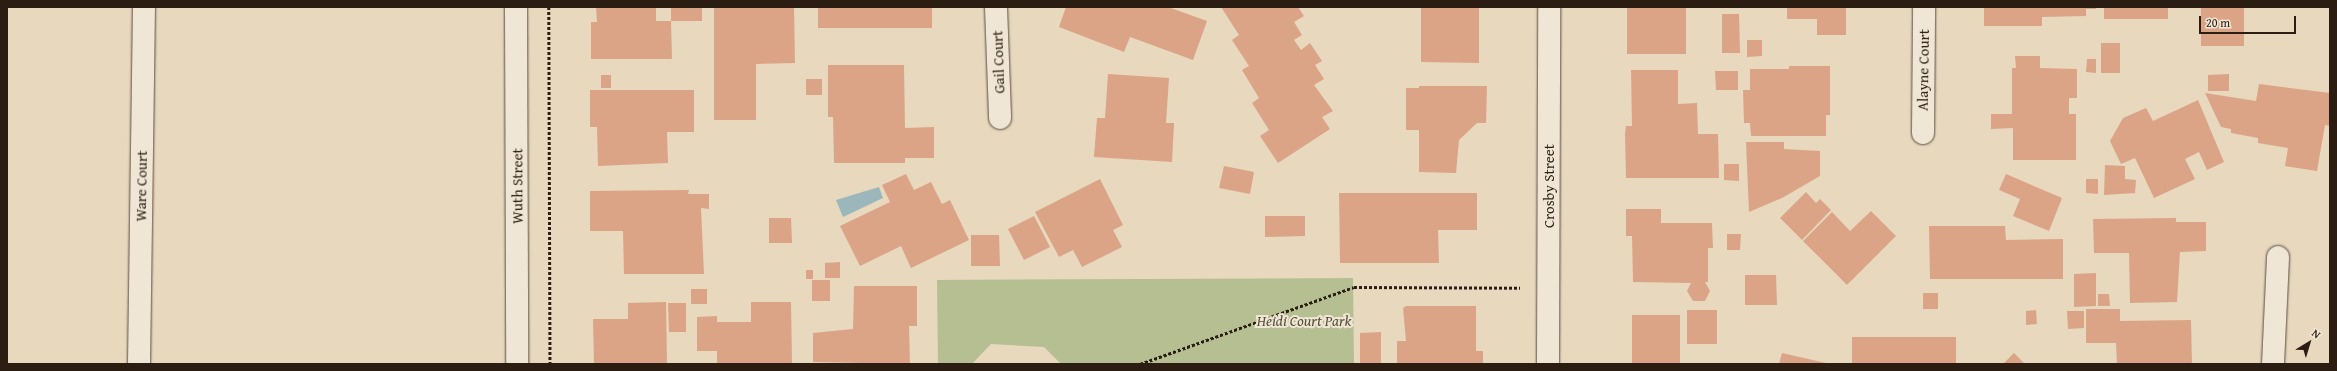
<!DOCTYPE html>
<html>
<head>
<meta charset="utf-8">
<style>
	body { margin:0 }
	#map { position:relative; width:2337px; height:371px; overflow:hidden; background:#e7d8be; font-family:"Gentium Book Plus",serif }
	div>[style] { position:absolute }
	.green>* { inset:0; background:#b6bf91 }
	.water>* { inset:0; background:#9bb7bc }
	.building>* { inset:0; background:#dca487 }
	.path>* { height:2.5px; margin-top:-1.25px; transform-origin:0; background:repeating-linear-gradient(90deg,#2c1d12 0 3px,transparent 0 5px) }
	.roads { filter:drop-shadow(0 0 1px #5b4c3d) drop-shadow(0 0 1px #5b4c3d) }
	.street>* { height:22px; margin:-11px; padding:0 11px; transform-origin:11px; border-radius:11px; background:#efe6d5 }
	.secondary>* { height:22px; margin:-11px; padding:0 11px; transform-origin:11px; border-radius:11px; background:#efe6d5 }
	span { translate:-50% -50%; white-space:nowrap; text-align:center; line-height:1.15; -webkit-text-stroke:4px #efe6d5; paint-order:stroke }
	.street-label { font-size:15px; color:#2c1d12 }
	.park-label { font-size:15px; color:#554e38; font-style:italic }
	.frame { position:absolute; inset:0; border:8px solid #2c1d12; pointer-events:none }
	.north { position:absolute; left:2289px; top:323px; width:40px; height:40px; -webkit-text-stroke:3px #efe6d5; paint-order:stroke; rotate:38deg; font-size:11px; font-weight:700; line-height:16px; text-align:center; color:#2c1d12 }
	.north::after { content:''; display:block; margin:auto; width:14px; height:18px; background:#2c1d12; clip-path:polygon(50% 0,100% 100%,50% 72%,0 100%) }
	.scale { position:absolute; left:2199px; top:16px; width:97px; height:18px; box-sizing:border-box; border:2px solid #2c1d12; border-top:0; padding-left:5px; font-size:12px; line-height:14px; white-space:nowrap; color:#2c1d12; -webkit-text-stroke:3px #efe6d5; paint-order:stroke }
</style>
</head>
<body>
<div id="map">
	<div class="green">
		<i style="clip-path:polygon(1353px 278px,1354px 364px,1061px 364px,1044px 347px,991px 344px,972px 364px,938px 364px,937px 280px)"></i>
	</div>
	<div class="water">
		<i style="clip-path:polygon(879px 187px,883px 198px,843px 217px,836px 200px)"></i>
	</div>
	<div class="building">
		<i style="clip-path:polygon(596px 7px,656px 7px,656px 21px,671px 21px,671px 7px,702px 7px,702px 21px,671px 21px,672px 59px,591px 59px,591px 22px,597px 22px)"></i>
		<i style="clip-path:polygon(714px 7px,794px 7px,795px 63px,756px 64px,756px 120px,714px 120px)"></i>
		<i style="clip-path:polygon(818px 7px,932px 7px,932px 28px,818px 28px)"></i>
		<i style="clip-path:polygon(1066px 7px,1168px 7px,1207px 21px,1193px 60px,1130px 37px,1124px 52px,1059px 27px)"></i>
		<i style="clip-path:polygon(1221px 7px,1298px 7px,1304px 16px,1294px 22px,1302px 35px,1294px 40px,1301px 50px,1310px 43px,1322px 61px,1315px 65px,1324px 79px,1314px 85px,1333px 111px,1322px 117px,1330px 129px,1278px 163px,1260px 136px,1269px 130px,1252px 103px,1259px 98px,1242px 70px,1249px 66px,1232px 40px,1239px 35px)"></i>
		<i style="clip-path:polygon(1421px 7px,1479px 7px,1479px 63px,1421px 62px)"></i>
		<i style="clip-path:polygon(1627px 7px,1686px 7px,1686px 54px,1627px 54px)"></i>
		<i style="clip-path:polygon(1787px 7px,1846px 7px,1846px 35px,1817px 35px,1817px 19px,1787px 19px)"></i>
		<i style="clip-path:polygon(1984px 7px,2096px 7px,2096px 9px,2086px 9px,2086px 16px,2042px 17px,2042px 26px,1984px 26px)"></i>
		<i style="clip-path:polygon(2104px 7px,2168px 7px,2168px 19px,2104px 19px)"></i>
		<i style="clip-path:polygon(2201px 7px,2244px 7px,2244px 46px,2201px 46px)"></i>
		<i style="clip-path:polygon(1722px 14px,1739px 14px,1740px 53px,1722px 53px)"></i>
		<i style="clip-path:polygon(1747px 40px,1762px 40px,1762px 56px,1747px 57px)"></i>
		<i style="clip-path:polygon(2101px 43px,2120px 43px,2120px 73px,2101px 73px)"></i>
		<i style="clip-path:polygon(2015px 56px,2040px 56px,2040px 68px,2077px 69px,2077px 98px,2069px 98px,2069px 114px,2076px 114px,2076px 160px,2013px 160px,2013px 128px,1991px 129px,1991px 114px,2012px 114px,2012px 68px,2016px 68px)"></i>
		<i style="clip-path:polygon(2087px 59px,2096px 59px,2096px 73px,2086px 72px)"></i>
		<i style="clip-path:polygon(828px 65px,904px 65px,905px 128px,934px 127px,934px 158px,905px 158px,905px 163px,834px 163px,833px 117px,828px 117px)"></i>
		<i style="clip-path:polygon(1789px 66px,1830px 66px,1830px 115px,1826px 115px,1826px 136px,1751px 136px,1750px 123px,1744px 123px,1743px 90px,1750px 90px,1750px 69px,1789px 69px)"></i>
		<i style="clip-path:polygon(1631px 70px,1678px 70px,1678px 104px,1697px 103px,1698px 134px,1718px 134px,1719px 178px,1626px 178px,1625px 134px,1626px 126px,1632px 126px)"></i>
		<i style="clip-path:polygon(1715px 71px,1738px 71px,1738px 90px,1716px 90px)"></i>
		<i style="clip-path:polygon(1108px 74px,1169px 78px,1166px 123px,1174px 123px,1172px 162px,1094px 157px,1097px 118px,1105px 118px)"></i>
		<i style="clip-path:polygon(2229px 74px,2229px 91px,2208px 91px,2208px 75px)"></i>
		<i style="clip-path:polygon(601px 75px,611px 75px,611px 88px,601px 88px)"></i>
		<i style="clip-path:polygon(806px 79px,822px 79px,822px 95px,806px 95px)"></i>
		<i style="clip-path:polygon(2259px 84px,2330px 93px,2330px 126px,2325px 125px,2317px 171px,2285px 166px,2288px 148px,2258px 143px,2258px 138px,2231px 133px,2231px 129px,2221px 127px,2205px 93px,2256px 101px)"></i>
		<i style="clip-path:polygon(1419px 86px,1487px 86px,1486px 123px,1477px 123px,1459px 140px,1456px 173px,1419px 172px,1419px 130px,1406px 130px,1406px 88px,1419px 88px)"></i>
		<i style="clip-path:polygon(590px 90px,694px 90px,694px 132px,667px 132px,668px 163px,598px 166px,597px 127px,590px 127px)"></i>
		<i style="clip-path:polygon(2198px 100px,2224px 162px,2207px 170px,2199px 152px,2185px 159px,2195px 179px,2154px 198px,2135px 158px,2121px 164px,2110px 141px,2123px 118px,2146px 108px,2153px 121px)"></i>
		<i style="clip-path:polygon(1746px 142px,1784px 142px,1784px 149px,1820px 151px,1820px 176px,1782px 198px,1749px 212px)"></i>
		<i style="clip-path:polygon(1724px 164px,1739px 164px,1739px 181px,1724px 180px)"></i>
		<i style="clip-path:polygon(2105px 165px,2125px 166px,2125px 179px,2136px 180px,2135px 193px,2104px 195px)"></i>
		<i style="clip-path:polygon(1224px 166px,1254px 172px,1250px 194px,1219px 188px)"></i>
		<i style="clip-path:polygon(906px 174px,914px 190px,931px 182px,942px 204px,950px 200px,969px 240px,911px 268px,901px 246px,860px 266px,840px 226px,890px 202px,882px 185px)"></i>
		<i style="clip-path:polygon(2006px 174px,2062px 198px,2049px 231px,2013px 216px,2020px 199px,1999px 190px)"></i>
		<i style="clip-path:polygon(1100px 179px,1123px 225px,1113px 230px,1122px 247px,1082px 267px,1073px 250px,1059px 257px,1035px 212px)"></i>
		<i style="clip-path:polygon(2086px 179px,2098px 179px,2098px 194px,2086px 193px)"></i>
		<i style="clip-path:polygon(689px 190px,688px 194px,709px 194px,709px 209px,701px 208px,704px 274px,624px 274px,623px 231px,590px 231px,590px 191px)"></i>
		<i style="clip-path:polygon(1806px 192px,1816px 203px,1820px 199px,1831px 210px,1802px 240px,1780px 218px)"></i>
		<i style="clip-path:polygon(1339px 193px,1477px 193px,1477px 230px,1438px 230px,1439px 263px,1340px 263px)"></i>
		<i style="clip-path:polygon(1626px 209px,1661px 209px,1661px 223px,1712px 223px,1713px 248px,1708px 248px,1708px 282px,1705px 282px,1710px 291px,1705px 301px,1693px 301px,1687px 291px,1691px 283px,1633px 282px,1632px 236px,1626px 236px)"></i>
		<i style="clip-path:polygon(1871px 211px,1896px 236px,1847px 285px,1803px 241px,1832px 212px,1850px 231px)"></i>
		<i style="clip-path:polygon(1034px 216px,1050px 247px,1024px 260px,1008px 229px)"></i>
		<i style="clip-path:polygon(1265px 216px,1305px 216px,1305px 236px,1265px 237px)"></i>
		<i style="clip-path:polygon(769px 218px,791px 218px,792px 243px,769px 243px)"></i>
		<i style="clip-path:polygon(2176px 218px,2176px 222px,2206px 222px,2206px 251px,2180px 252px,2177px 302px,2130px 303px,2129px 253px,2094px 253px,2093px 219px)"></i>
		<i style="clip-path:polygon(1929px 226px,2005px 226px,2006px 240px,2063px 239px,2063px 279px,1930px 279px)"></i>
		<i style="clip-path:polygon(1727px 234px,1741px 234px,1740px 250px,1727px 250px)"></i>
		<i style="clip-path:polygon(971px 235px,999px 235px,1000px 266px,971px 266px)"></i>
		<i style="clip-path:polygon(840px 262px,840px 278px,825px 278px,825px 263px)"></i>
		<i style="clip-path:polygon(806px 270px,813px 270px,813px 279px,806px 279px)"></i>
		<i style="clip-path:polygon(2096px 273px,2096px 306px,2074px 307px,2074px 274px)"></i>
		<i style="clip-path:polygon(1745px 275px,1776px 275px,1777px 305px,1745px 305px)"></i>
		<i style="clip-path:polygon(812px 280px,830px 280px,830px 301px,812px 301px)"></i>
		<i style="clip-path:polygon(854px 286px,917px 286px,917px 326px,909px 326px,910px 364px,813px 362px,813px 333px,853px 329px)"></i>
		<i style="clip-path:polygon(691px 289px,707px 289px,707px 304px,691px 304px)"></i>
		<i style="clip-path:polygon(1923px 293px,1938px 293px,1938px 309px,1923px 309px)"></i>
		<i style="clip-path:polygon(2098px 294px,2109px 294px,2110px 306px,2098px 306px)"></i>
		<i style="clip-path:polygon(666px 302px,667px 364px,594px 364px,593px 319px,628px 319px,628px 303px)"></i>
		<i style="clip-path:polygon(751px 302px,791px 302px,792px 364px,717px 364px,717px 351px,697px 351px,697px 317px,717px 316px,717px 322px,751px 322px)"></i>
		<i style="clip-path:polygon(668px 303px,686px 303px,686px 332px,669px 332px)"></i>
		<i style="clip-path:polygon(1406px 306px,1476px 306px,1476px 351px,1483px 351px,1483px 364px,1397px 364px,1397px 341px,1406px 341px,1403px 308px)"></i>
		<i style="clip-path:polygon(2086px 309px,2120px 309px,2120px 321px,2191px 320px,2192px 364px,2117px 364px,2116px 343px,2086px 343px)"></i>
		<i style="clip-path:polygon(1687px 310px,1717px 310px,1717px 344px,1687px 344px)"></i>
		<i style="clip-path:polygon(2036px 310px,2037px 324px,2026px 325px,2026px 311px)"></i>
		<i style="clip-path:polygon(2067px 311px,2084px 311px,2084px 328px,2068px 329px)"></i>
		<i style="clip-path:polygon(1632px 315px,1680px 315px,1680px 364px,1632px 364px)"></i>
		<i style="clip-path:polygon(1381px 332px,1381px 363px,1360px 363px,1360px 333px)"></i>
		<i style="clip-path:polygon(1852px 337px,1956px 337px,1956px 364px,1852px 364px)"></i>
		<i style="clip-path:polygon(1782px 353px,1826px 363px,1826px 364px,1779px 364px)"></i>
		<i style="clip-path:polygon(2014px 353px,2025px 364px,2003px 364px)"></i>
	</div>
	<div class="path">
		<i style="left:549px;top:7px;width:357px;rotate:89.8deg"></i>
		<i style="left:1140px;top:364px;width:227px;rotate:-19.8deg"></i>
		<i style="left:1354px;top:287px;width:166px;rotate:0.3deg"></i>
	</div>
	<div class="roads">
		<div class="street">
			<i style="left:996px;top:7px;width:111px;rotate:87.9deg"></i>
			<i style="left:1923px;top:133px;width:126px;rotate:-89.5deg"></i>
			<i style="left:139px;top:364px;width:357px;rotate:-89.2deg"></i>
			<i style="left:1548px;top:364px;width:357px;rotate:-89.8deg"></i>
			<i style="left:2273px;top:364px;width:107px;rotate:-87.3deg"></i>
		</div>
		<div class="secondary">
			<i style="left:516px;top:7px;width:357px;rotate:89.8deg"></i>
		</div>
	</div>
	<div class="street-label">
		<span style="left:998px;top:62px;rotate:-92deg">Gail Court</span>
		<span style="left:1923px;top:70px;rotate:-89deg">Alayne Court</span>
		<span style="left:141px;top:186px;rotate:-89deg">Ware Court</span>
		<span style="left:517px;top:186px;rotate:-90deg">Wuth Street</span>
		<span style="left:1549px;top:186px;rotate:-90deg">Crosby Street</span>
	</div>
	<div class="park-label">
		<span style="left:1304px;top:321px">Heidi Court Park</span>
	</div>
	<div class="frame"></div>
	<div class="north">N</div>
	<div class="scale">20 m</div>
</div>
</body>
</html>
